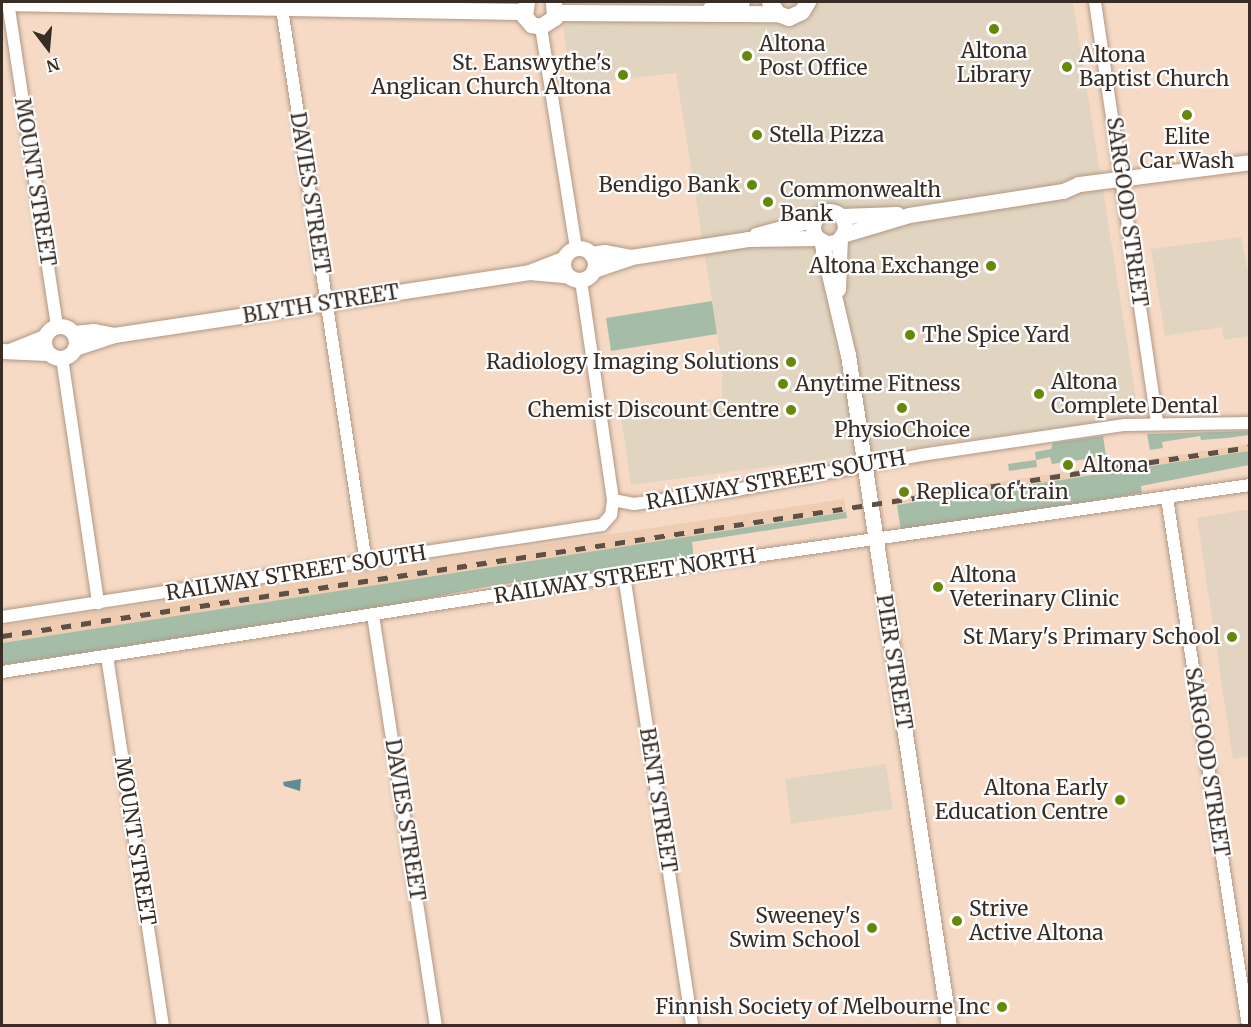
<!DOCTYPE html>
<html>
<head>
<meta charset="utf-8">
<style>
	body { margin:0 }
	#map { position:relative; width:1251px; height:1027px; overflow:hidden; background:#f6dac5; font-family:Merriweather,serif }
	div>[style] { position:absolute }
	.commercial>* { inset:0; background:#e1d5c1 }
	.built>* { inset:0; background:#eecdb3 }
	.education>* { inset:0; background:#e2d4c1 }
	.green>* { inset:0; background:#a5bda7 }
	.water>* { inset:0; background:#618c94 }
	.roads { filter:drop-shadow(0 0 2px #b19784) drop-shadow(0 0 2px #b19784) }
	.minor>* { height:12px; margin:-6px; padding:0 6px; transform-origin:6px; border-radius:6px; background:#fff }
	.tertiary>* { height:15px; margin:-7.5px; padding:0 7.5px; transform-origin:7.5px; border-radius:7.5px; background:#fff }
	.tertiary>.ring { margin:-7.5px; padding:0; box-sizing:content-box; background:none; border:15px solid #fff; border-radius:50% }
	.secondary>* { height:16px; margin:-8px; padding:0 8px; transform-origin:8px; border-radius:8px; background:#fff }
	.rail>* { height:4.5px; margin-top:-2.25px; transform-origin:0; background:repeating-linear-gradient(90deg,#5e5045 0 10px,transparent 0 20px) }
	.dots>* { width:16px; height:16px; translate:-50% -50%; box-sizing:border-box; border:3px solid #fff; border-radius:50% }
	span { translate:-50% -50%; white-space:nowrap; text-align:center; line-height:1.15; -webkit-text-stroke:4.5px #fff; paint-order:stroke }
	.poi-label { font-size:21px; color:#382d25 }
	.left { translate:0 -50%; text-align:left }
	.right { translate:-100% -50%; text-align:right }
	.street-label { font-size:21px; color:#382d25 }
	.frame { position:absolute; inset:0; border:3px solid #382d25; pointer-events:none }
	.north { position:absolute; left:18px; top:18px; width:60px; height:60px; -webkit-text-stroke:4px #fff; paint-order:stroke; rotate:164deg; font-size:16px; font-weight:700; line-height:24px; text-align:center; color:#382d25 }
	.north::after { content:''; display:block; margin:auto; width:21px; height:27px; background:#382d25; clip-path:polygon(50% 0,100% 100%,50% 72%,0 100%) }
</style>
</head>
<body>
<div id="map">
	<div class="commercial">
		<i style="clip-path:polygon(560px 2px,1073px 2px,1139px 417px,631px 485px,621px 415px,722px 398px,722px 364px,676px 73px,571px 85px)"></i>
		<i style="clip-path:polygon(1241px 237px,1249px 277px,1249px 336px,1224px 340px,1222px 327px,1165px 336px,1151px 249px)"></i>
		<i style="clip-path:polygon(886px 764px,893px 809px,791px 824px,785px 779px)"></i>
	</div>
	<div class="built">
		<i style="clip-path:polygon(1249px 444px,1249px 451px,893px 505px,892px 498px)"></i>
		<i style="clip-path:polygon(844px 499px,846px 512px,2px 643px,2px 626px)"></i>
	</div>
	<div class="education">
		<i style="clip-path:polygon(1249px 509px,1249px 756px,1233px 759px,1197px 518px)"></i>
	</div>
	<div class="green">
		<i style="clip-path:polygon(712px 301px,717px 334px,611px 351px,606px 318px)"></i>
		<i style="clip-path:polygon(1249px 431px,1249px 435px,1227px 438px,1201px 440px,1200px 436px,1162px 442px,1163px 448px,1150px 450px,1147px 434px)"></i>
		<i style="clip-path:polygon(1103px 436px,1106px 456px,1052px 464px,1050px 457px,1036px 460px,1037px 467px,1009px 471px,1008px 464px,1036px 460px,1035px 452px,1051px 449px,1053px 443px)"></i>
		<i style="clip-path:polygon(1249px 451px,1249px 465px,1141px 486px,1142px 493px,901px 531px,897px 505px)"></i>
		<i style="clip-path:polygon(846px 512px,847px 518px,692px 542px,694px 559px,490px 586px,383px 607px,2px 665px,2px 643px)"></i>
	</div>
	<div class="water">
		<i style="clip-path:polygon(301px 779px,300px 791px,284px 786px,283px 782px)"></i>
	</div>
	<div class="roads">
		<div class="minor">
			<i style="left:8px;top:2px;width:328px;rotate:81.4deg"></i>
			<i style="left:281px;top:2px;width:567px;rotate:81.38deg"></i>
			<i style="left:1095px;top:2px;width:425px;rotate:81.6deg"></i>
			<i style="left:541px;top:27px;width:224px;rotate:81deg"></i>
			<i style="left:62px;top:358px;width:248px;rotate:81.6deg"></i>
			<i style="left:1167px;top:498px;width:534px;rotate:81.28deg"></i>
			<i style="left:613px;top:500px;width:21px;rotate:11deg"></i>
			<i style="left:634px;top:504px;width:108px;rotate:-8deg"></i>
			<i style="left:741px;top:489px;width:183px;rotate:-10.7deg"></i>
			<i style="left:921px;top:455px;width:206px;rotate:-8.4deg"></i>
			<i style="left:1125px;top:425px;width:125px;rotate:-0.9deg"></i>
			<i style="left:624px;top:575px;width:456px;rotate:81.4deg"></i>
			<i style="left:373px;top:615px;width:416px;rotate:81.3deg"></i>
			<i style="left:2px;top:617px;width:607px;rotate:-8.72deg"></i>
			<i style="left:602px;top:525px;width:13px;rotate:-48deg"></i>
			<i style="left:611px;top:515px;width:15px;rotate:-82deg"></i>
			<i style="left:613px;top:500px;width:221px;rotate:-98.3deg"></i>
			<i style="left:107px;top:656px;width:374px;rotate:81.4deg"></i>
			<i style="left:2px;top:672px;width:630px;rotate:-8.86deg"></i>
			<i style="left:624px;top:575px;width:632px;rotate:-8.18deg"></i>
		</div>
		<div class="tertiary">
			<i class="ring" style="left:813px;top:211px;width:17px;height:17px"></i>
			<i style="left:841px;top:216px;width:56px;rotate:-2deg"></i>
			<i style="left:756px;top:235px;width:61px;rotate:-15.2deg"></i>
			<i style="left:842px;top:235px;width:70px;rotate:-16.6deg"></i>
			<i style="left:909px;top:215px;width:156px;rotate:-8.9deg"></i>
			<i style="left:1063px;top:191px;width:17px;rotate:-24deg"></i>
			<i style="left:1079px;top:184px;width:172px;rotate:-7.3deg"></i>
			<i style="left:821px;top:240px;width:118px;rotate:76.8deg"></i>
			<i style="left:848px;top:355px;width:679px;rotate:81.44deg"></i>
			<i class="ring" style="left:563px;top:248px;width:17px;height:17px"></i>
			<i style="left:591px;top:254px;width:14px;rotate:-8deg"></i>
			<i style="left:605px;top:252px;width:26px;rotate:11deg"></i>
			<i style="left:594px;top:270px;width:39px;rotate:-19deg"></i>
			<i style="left:631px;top:257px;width:118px;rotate:-8.7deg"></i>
			<i style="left:748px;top:239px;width:70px;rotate:-0.8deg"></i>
			<i style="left:529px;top:272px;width:36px;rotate:-21deg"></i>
			<i style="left:838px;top:289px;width:51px;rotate:-87.8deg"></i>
			<i class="ring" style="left:44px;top:326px;width:17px;height:17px"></i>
			<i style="left:74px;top:333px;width:20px;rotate:-6deg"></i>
			<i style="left:94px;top:331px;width:20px;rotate:11deg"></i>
			<i style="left:75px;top:348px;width:41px;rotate:-18.4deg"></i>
			<i style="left:114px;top:335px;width:420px;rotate:-8.6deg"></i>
			<i style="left:529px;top:272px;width:37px;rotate:5deg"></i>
			<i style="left:12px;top:350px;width:35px;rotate:-22deg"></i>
			<i style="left:2px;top:351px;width:45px;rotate:2.5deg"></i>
		</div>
		<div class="secondary">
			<i style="left:527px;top:2px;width:15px;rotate:98deg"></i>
			<i style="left:525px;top:17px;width:11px;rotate:49deg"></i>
			<i style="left:532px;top:25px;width:9px;rotate:13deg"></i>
			<i style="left:541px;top:27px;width:17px;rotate:-33deg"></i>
			<i style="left:555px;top:18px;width:16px;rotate:-94deg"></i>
			<i style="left:770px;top:2px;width:14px;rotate:56deg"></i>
			<i style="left:778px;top:14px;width:12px;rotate:20deg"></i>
			<i style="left:789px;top:18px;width:14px;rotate:-25deg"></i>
			<i style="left:802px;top:12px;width:12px;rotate:-59deg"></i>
			<i style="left:2px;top:3px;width:522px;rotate:0.99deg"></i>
			<i style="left:711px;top:9px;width:32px;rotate:-13deg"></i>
			<i style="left:557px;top:13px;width:221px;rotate:0.3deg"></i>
		</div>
	</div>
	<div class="rail">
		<i style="left:2px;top:636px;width:1262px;rotate:-8.61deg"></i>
	</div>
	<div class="dots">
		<i style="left:994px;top:29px;background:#668808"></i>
		<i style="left:747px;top:56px;background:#668808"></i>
		<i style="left:1067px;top:67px;background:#668808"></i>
		<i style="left:623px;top:75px;background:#668808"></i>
		<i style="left:1187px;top:115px;background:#668808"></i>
		<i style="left:757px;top:135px;background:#668808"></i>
		<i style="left:752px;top:185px;background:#668808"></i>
		<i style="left:768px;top:202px;background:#668808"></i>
		<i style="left:991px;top:266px;background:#668808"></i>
		<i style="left:910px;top:335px;background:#668808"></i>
		<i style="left:791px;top:362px;background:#668808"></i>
		<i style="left:783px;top:384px;background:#668808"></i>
		<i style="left:1039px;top:394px;background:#668808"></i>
		<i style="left:902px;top:408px;background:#668808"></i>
		<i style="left:791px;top:410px;background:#668808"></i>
		<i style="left:1068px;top:465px;background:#668808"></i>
		<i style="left:904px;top:492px;background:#668808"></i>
		<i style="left:938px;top:587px;background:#668808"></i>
		<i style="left:1232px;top:637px;background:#668808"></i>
		<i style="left:1120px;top:800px;background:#668808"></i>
		<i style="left:957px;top:921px;background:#668808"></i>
		<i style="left:872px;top:928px;background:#668808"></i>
		<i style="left:1002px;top:1007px;background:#668808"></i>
	</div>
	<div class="poi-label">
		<span class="left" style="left:759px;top:56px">Altona<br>Post Office</span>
		<span style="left:994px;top:63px">Altona<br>Library</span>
		<span class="left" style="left:1079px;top:67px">Altona<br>Baptist Church</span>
		<span class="right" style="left:611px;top:75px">St. Eanswythe's<br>Anglican Church Altona</span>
		<span class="left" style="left:769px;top:135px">Stella Pizza</span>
		<span style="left:1187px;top:149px">Elite<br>Car Wash</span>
		<span class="right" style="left:740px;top:185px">Bendigo Bank</span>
		<span class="left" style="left:780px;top:202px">Commonwealth<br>Bank</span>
		<span class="right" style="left:979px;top:266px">Altona Exchange</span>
		<span class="left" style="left:922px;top:335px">The Spice Yard</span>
		<span class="right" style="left:779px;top:362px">Radiology Imaging Solutions</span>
		<span class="left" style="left:1051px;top:394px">Altona<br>Complete Dental</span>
		<span class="left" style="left:795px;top:384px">Anytime Fitness</span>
		<span class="right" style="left:779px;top:410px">Chemist Discount Centre</span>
		<span style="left:902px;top:430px">PhysioChoice</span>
		<span class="left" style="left:1082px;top:465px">Altona</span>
		<span class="left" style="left:916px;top:492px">Replica of train</span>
		<span class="left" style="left:950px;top:587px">Altona<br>Veterinary Clinic</span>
		<span class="right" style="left:1220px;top:637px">St Mary's Primary School</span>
		<span class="right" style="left:1108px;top:800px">Altona Early<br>Education Centre</span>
		<span class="left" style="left:969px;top:921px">Strive<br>Active Altona</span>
		<span class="right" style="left:860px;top:928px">Sweeney's<br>Swim School</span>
		<span class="right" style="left:990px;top:1007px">Finnish Society of Melbourne Inc</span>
	</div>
	<div class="street-label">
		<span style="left:35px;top:182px;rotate:81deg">MOUNT STREET</span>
		<span style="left:310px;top:193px;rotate:81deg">DAVIES STREET</span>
		<span style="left:1127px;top:212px;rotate:82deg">SARGOOD STREET</span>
		<span style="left:321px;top:304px;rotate:-9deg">BLYTH STREET</span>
		<span style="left:776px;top:480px;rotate:-10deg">RAILWAY STREET SOUTH</span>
		<span style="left:296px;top:573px;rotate:-9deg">RAILWAY STREET SOUTH</span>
		<span style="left:625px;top:576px;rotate:-9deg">RAILWAY STREET NORTH</span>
		<span style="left:894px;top:662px;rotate:81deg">PIER STREET</span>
		<span style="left:1207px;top:762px;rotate:81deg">SARGOOD STREET</span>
		<span style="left:658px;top:800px;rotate:81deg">BENT STREET</span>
		<span style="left:405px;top:820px;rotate:81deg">DAVIES STREET</span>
		<span style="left:135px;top:841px;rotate:81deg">MOUNT STREET</span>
	</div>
	<div class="frame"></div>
	<div class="north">N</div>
</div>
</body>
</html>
